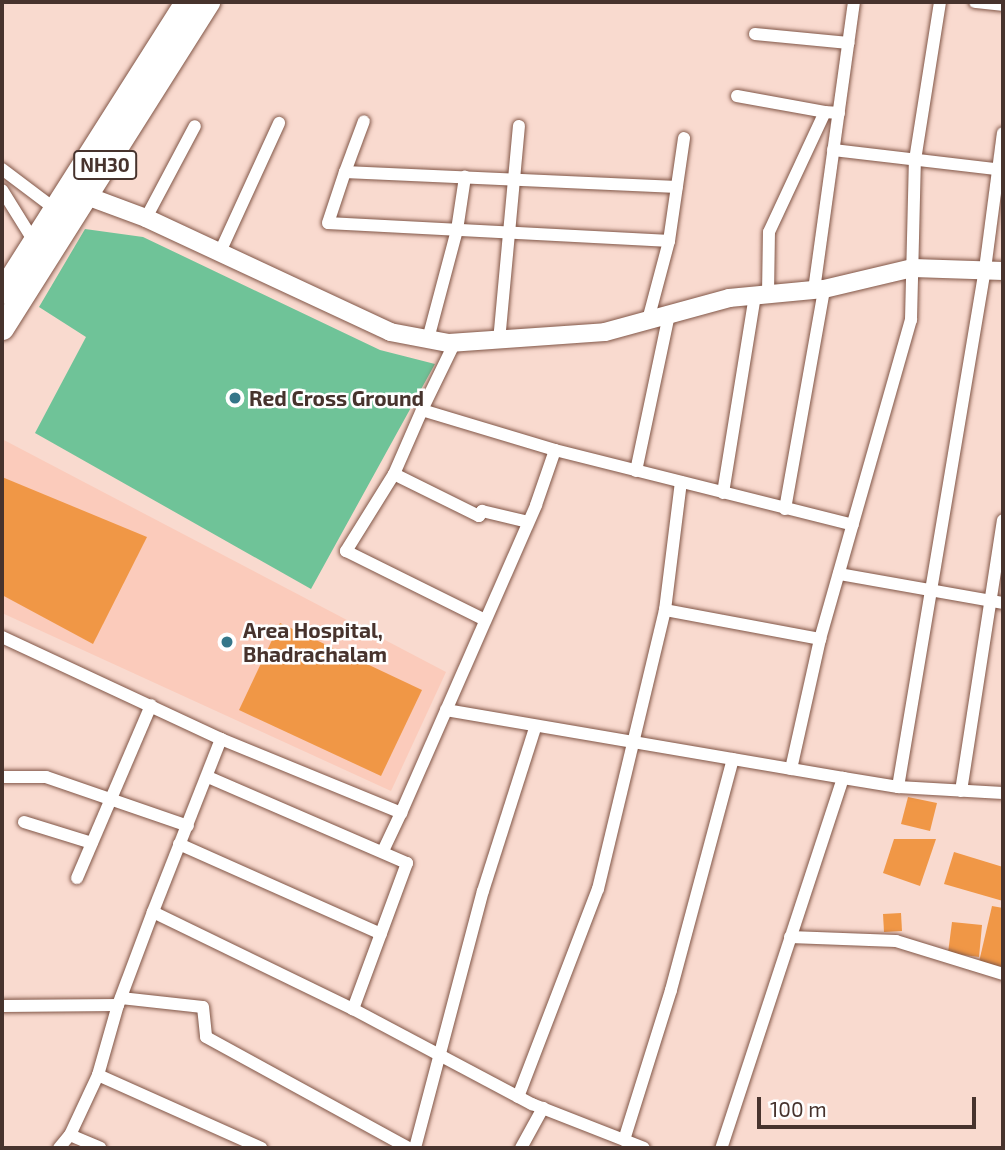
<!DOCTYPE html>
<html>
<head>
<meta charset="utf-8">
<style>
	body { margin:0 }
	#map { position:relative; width:1005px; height:1150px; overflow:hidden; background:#f9dacf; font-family:"Exo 2",sans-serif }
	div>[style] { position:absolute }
	.built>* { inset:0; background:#fbcbbb }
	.green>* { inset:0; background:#6fc398 }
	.building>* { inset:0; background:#f09746 }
	.roads { filter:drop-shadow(0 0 2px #815647) drop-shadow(0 0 2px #815647) }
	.street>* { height:12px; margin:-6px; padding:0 6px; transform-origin:6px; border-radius:6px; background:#fff }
	.secondary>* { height:18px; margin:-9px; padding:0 9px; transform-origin:9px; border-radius:9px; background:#fff }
	.highway>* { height:23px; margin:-11.5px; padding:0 11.5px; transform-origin:11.5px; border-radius:11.5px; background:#fff }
	.dots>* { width:19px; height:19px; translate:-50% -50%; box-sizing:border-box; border:4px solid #fff; border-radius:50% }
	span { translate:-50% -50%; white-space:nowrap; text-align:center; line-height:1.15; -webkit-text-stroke:5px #fff; paint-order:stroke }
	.shield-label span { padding:2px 5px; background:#fff; border:2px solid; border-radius:5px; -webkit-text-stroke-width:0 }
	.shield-label { font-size:19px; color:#47332d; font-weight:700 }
	.poi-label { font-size:21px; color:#47332d; font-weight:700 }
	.left { translate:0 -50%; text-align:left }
	.frame { position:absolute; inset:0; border:4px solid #47332d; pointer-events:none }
	.scale { position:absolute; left:757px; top:1097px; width:219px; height:32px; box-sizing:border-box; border:4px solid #47332d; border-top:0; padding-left:9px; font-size:21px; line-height:24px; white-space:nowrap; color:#47332d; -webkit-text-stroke:5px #fff; paint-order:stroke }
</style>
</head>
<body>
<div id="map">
	<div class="built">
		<i style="clip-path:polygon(2px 439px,446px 672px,391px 791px,2px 613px)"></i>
	</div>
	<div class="green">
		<i style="clip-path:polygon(85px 229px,143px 237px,380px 350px,435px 364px,311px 589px,35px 433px,86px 337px,39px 307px)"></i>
	</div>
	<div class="building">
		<i style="clip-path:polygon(2px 477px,147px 537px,93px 644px,2px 595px)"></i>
		<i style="clip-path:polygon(280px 623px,422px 690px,381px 776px,239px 710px)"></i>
		<i style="clip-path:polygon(908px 797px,937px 803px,930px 831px,901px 824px)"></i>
		<i style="clip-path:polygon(894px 839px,936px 839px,920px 886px,883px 873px)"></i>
		<i style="clip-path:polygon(954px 852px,1003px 867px,1003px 901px,944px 884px)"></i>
		<i style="clip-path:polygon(992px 906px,1003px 908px,1003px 967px,979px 962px)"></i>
		<i style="clip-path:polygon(901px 913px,902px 931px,884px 932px,883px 914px)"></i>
		<i style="clip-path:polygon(952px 922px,982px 925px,979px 957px,948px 953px)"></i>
	</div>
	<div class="roads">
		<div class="street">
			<i style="left:975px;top:2px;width:28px;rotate:6deg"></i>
			<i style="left:755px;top:34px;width:94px;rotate:5.5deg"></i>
			<i style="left:737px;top:96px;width:89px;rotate:10.3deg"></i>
			<i style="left:833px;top:150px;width:171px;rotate:6.7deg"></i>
			<i style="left:2px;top:169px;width:71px;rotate:37deg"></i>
			<i style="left:345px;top:172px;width:54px;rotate:-69.6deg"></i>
			<i style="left:2px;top:190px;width:62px;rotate:58.1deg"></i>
			<i style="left:146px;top:218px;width:104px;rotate:-62deg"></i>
			<i style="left:669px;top:241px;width:341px;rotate:-177deg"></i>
			<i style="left:328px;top:223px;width:54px;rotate:-71.6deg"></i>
			<i style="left:345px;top:172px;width:332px;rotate:2.6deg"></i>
			<i style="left:220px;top:252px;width:142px;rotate:-65.4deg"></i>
			<i style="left:814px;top:290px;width:291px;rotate:-82.1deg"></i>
			<i style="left:768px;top:294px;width:62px;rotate:-89.1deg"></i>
			<i style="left:769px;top:232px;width:132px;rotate:-65deg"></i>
			<i style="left:825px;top:112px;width:14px;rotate:4deg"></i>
			<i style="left:648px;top:320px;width:82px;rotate:-75.1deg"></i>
			<i style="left:669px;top:241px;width:104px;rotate:-81.7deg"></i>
			<i style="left:428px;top:339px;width:113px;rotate:-75.1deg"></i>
			<i style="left:457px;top:230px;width:54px;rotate:-81.4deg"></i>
			<i style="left:499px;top:341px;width:216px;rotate:-84.7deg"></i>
			<i style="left:422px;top:410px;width:70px;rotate:113.6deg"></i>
			<i style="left:394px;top:474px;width:91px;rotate:121.9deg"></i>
			<i style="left:346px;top:551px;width:155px;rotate:26.4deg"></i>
			<i style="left:555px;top:450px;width:307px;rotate:14.1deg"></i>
			<i style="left:636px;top:471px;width:159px;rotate:-78.1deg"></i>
			<i style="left:394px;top:474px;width:95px;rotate:26.3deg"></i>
			<i style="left:479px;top:516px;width:6px;rotate:-59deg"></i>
			<i style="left:482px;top:511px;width:47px;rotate:13.4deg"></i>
			<i style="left:723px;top:493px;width:200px;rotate:-80.8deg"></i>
			<i style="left:785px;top:509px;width:223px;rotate:-79.9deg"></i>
			<i style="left:839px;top:574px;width:167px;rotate:10deg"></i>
			<i style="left:665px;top:610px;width:129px;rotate:-82.9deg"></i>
			<i style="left:2px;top:637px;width:242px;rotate:25deg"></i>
			<i style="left:221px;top:739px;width:195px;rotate:22.3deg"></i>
			<i style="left:401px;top:813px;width:336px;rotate:-66.3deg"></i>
			<i style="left:536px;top:505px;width:58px;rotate:-70.9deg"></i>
			<i style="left:555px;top:450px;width:139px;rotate:-163.3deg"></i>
			<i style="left:422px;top:410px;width:76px;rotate:-64.1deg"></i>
			<i style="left:446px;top:710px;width:403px;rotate:9.7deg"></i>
			<i style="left:843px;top:778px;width:390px;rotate:108.2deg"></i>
			<i style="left:221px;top:739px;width:186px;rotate:111.5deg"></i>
			<i style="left:153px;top:912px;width:222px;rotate:25.9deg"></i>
			<i style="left:353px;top:1009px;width:203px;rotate:28deg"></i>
			<i style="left:532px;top:1104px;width:120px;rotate:21.4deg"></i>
			<i style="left:791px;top:769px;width:133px;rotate:-77.4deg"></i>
			<i style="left:820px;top:639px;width:332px;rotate:-74.1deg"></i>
			<i style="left:911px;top:320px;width:160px;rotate:-88.6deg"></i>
			<i style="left:915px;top:160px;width:160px;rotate:-81deg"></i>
			<i style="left:2px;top:777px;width:44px"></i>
			<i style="left:46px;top:777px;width:150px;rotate:19deg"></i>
			<i style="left:208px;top:777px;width:217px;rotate:23.4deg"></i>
			<i style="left:407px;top:863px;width:156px;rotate:110.3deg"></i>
			<i style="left:843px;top:778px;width:56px;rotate:9.3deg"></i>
			<i style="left:898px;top:787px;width:525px;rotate:-80.47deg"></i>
			<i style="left:985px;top:269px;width:137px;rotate:-82.5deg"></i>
			<i style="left:898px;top:787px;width:105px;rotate:3.3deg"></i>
			<i style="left:961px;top:791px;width:274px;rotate:-81.2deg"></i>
			<i style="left:24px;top:822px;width:71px;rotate:17.2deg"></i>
			<i style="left:179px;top:844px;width:221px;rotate:24deg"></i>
			<i style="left:383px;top:851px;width:42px;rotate:-64.7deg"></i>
			<i style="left:77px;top:878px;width:188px;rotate:-66.8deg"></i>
			<i style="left:790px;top:937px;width:106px;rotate:2.2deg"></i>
			<i style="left:896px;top:941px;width:112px;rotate:17.1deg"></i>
			<i style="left:121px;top:998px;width:82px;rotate:6.3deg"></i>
			<i style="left:203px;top:1007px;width:30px;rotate:84deg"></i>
			<i style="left:206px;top:1037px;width:231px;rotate:28.7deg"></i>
			<i style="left:2px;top:1006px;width:116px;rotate:-0.5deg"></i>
			<i style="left:98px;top:1075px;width:179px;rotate:24.1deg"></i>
			<i style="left:518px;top:1097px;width:223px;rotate:-69deg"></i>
			<i style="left:598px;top:889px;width:287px;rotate:-76.5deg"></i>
			<i style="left:665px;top:610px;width:158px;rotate:10.6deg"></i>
			<i style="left:70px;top:1135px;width:33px;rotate:23deg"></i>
			<i style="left:624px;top:1140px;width:157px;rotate:-72.6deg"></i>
			<i style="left:671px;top:990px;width:239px;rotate:-75deg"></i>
			<i style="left:59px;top:1148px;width:17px;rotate:-50deg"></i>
			<i style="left:70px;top:1135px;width:66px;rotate:-65deg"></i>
			<i style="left:98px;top:1075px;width:73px;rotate:-74.1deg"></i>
			<i style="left:118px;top:1005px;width:99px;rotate:-69.4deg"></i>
			<i style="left:415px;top:1148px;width:266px;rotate:-75.2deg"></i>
			<i style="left:483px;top:891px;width:171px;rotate:-72.3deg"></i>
			<i style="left:521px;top:1148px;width:46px;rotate:-61.2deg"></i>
		</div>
		<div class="secondary">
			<i style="left:76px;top:192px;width:75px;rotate:20.4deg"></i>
			<i style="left:146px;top:218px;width:269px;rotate:25deg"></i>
			<i style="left:390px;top:332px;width:60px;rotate:10.6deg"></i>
			<i style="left:449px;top:343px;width:156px;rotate:-4deg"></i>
			<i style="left:605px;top:332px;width:129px;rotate:-15.3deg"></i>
			<i style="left:729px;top:298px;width:95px;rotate:-5.4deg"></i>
			<i style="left:824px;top:289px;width:91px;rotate:-13.3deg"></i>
			<i style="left:913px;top:268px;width:90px;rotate:1.9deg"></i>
		</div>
		<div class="highway">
			<i style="left:2px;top:292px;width:343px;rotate:-57.6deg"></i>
			<i style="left:2px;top:328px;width:386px;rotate:-57.7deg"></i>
		</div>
	</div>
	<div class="dots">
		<i style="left:235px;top:398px;background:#357689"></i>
		<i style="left:227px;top:642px;background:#357689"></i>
	</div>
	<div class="shield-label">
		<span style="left:105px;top:165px">NH30</span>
	</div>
	<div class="poi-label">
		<span class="left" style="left:249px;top:398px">Red Cross Ground</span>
		<span class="left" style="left:243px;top:642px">Area Hospital,<br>Bhadrachalam</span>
	</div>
	<div class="frame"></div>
	<div class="scale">100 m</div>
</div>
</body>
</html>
